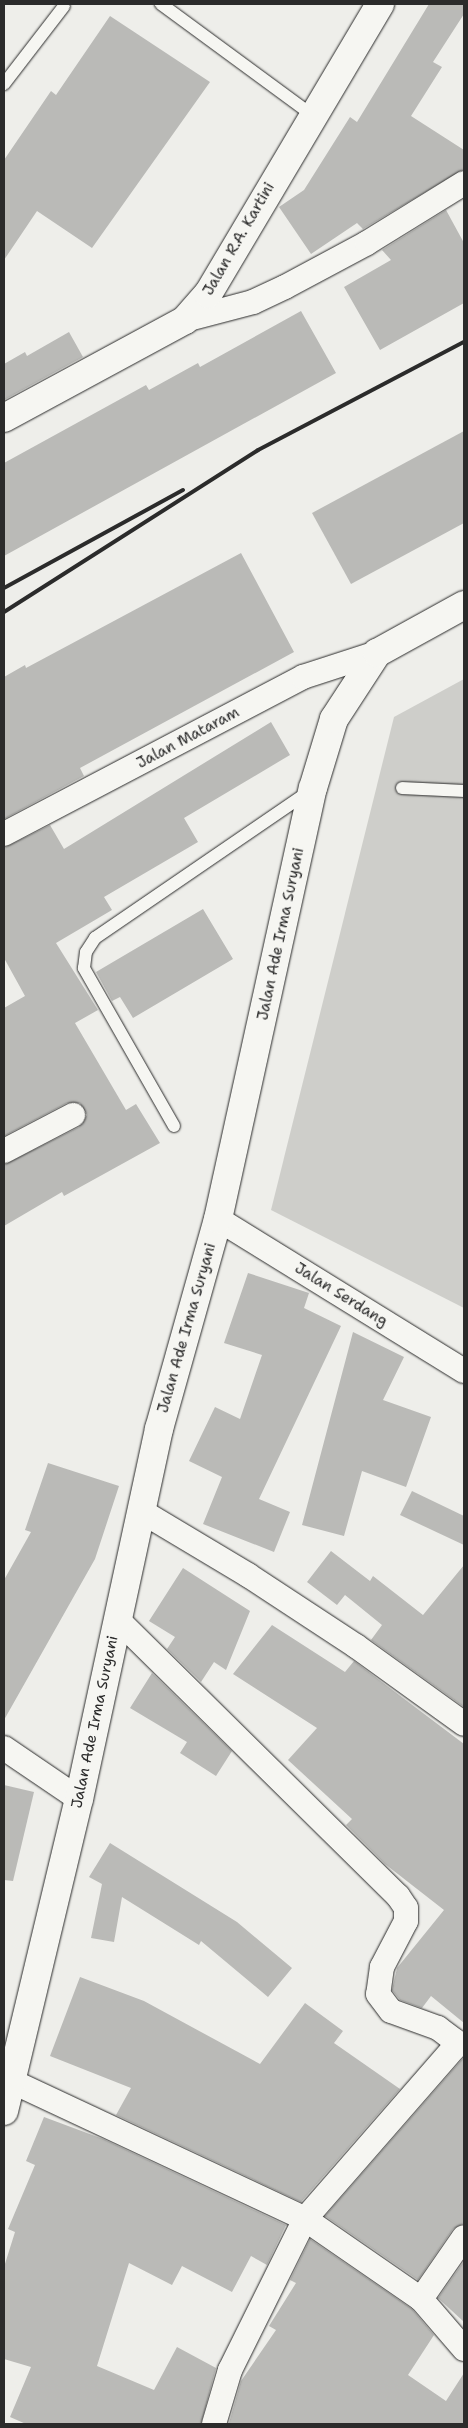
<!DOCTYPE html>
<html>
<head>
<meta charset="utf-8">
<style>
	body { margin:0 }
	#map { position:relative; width:468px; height:2428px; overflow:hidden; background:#eeeeea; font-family:"Shantell Sans",sans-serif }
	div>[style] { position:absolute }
	.green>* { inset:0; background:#cececa }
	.building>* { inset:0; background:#babab7 }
	.roads { filter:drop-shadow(0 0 1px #2b2b2b) drop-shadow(0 0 1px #2b2b2b) }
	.lane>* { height:12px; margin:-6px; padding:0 6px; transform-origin:6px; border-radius:6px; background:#f6f6f2 }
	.street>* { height:24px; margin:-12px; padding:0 12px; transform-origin:12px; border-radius:12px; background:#f6f6f2 }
	.secondary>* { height:28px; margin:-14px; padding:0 14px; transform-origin:14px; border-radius:14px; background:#f6f6f2 }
	.rail>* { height:4px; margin:-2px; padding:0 2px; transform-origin:2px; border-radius:2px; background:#2b2b2b }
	span { translate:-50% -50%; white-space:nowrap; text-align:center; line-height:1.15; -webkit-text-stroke:4px #f6f6f2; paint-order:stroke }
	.street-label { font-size:15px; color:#2b2b2b }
	.frame { position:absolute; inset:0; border:5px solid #2b2b2b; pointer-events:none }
</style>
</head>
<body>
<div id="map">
	<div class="green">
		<i style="clip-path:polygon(464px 679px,464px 1308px,271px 1210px,394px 717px)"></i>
	</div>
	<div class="building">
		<i style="clip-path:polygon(429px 4px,464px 4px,464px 14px,433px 62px,442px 67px,411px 116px,464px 150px,464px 169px,363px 229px,357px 223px,311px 254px,279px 207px,304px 190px,350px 117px,357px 122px)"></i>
		<i style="clip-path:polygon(110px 16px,210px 82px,92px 248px,37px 211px,4px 260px,4px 160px,51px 91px,56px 95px)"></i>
		<i style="clip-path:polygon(446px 210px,464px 243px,464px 303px,380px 350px,344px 287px,391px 260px,382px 250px)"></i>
		<i style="clip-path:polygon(301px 311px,336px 373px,4px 556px,4px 463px,146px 385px,149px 390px,198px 363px,200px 367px)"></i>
		<i style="clip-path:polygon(69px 332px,83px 357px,4px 400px,4px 364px,25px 352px,27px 356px)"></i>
		<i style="clip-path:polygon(464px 431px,464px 523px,351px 584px,312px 513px)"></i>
		<i style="clip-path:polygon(241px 553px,294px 652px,80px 768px,84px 776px,4px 819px,4px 677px,25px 665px,26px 668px)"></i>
		<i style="clip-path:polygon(271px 722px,290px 755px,184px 818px,198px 842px,104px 897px,112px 910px,56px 943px,98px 1010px,75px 1023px,126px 1110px,136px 1104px,160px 1143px,64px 1196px,62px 1192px,4px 1226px,4px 1165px,79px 1127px,87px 1115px,80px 1103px,67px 1103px,4px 1136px,4px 1008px,25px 996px,4px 958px,4px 848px,50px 825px,64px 849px)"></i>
		<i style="clip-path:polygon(203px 909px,233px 959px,133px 1018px,120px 997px,112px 1001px,96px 972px)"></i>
		<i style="clip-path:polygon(248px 1273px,309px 1293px,304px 1308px,341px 1326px,259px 1499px,290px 1512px,274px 1552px,203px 1524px,222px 1477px,189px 1461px,215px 1407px,240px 1419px,262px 1355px,224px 1343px)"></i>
		<i style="clip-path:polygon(353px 1332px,404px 1357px,383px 1400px,431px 1417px,406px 1487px,362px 1471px,344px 1536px,302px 1525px)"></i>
		<i style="clip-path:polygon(48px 1463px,119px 1486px,95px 1559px,4px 1720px,4px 1580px,31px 1532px,25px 1530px)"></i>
		<i style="clip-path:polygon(412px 1491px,464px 1516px,464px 1545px,400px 1515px)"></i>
		<i style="clip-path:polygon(331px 1551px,370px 1581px,373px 1576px,423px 1615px,464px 1565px,464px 1707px,371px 1640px,382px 1625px,345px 1595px,337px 1605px,307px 1582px)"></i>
		<i style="clip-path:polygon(183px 1568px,250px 1611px,226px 1670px,214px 1662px,201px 1682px,167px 1649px,175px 1637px,149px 1621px)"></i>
		<i style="clip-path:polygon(272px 1625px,345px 1672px,354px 1661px,464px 1744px,464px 2023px,431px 1996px,422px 2008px,400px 2000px,392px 1990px,397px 1968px,444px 1910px,385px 1864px,346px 1825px,352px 1819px,288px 1760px,317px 1728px,233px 1674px)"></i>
		<i style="clip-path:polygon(152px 1673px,232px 1751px,216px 1776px,180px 1753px,187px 1742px,130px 1708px)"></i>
		<i style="clip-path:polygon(4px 1785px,34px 1792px,13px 1881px,4px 1880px)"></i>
		<i style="clip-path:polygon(110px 1843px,237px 1922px,292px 1968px,268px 1997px,201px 1941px,199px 1945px,122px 1897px,114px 1942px,91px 1938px,102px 1884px,89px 1877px)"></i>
		<i style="clip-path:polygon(80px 1977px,144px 2001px,260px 2064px,305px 2003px,343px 2031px,334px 2043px,400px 2089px,301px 2202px,116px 2115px,131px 2088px,50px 2056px)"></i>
		<i style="clip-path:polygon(464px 2057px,464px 2223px,453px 2229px,418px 2280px,325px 2216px)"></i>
		<i style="clip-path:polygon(44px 2117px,103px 2139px,286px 2225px,267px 2265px,251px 2256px,232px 2292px,182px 2266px,172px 2285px,129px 2263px,97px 2366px,154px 2390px,177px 2347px,216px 2368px,201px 2424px,26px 2424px,10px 2417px,31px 2367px,4px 2359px,4px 2267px,15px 2232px,8px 2229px,35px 2165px,26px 2161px)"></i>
		<i style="clip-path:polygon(310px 2239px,412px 2309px,434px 2335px,408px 2375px,446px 2401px,464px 2373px,464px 2424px,229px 2423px,241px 2381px,276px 2330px,269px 2326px,296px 2283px,290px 2280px)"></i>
		<i style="clip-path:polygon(464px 2261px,464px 2322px,438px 2298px)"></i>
	</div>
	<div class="roads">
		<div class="lane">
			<i style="left:161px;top:4px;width:187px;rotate:36.3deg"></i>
			<i style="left:4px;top:84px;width:98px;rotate:-52.4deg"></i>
			<i style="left:402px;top:788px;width:62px;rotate:2.8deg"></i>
			<i style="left:174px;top:1126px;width:182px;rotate:-119.7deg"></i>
			<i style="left:84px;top:968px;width:16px;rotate:-83deg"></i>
			<i style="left:86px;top:952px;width:17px;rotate:-57deg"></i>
			<i style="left:95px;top:938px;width:262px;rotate:-34.4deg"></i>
		</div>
		<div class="street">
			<i style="left:185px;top:320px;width:70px;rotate:-14.8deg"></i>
			<i style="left:253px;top:302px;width:35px;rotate:-25deg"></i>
			<i style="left:285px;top:287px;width:93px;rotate:-28.2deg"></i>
			<i style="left:367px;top:243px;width:114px;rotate:-31.7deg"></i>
			<i style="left:4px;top:834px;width:338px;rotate:-27.7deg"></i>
			<i style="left:303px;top:677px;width:78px;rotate:-18deg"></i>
			<i style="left:4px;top:1151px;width:78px;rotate:-27.6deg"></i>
			<i style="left:218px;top:1219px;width:289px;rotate:31.7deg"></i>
			<i style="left:141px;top:1511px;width:125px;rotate:30.9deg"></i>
			<i style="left:248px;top:1575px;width:129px;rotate:33.3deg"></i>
			<i style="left:356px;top:1646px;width:133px;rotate:35.8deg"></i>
			<i style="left:118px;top:1620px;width:393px;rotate:44.6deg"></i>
			<i style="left:398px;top:1896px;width:14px;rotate:56deg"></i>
			<i style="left:406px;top:1908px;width:13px;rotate:90deg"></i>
			<i style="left:406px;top:1921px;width:52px;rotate:117.6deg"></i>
			<i style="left:382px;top:1967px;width:27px;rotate:98deg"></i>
			<i style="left:378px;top:1994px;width:21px;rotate:53deg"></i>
			<i style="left:391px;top:2011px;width:50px;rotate:19.9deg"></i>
			<i style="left:438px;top:2028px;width:21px;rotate:37deg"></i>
			<i style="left:455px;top:2041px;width:7px;rotate:98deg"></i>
			<i style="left:454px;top:2048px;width:227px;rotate:131.1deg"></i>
			<i style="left:305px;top:2219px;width:169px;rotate:116.4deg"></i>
			<i style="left:230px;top:2370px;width:56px;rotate:106.5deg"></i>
			<i style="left:4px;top:1748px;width:91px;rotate:34.2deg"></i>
			<i style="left:11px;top:2081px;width:325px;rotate:25.1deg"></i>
			<i style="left:305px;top:2219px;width:141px;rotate:34.6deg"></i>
			<i style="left:421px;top:2299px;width:66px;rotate:49.3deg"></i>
			<i style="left:421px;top:2299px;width:75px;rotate:-55.3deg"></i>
		</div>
		<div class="secondary">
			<i style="left:4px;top:418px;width:206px;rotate:-28.4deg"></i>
			<i style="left:185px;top:320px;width:35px;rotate:-49deg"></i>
			<i style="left:208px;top:294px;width:337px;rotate:-59.3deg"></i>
			<i style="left:4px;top:2111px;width:321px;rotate:-76.5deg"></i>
			<i style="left:79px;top:1799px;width:379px;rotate:-77.8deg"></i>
			<i style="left:159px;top:1429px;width:218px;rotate:-74.3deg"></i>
			<i style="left:218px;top:1219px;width:441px;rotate:-77.6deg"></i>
			<i style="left:313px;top:788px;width:72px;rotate:-73.1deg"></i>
			<i style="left:334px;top:719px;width:79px;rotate:-56.9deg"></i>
			<i style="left:377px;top:653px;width:99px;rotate:-28.9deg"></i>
		</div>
	</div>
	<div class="rail">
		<i style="left:4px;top:588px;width:204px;rotate:-28.7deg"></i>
		<i style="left:4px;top:612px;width:301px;rotate:-32.5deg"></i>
		<i style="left:258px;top:450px;width:233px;rotate:-27.7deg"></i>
	</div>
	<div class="street-label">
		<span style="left:239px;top:239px;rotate:-60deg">Jalan R.A. Kartini</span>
		<span style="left:188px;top:738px;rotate:-28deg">Jalan Mataram</span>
		<span style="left:281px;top:934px;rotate:-78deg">Jalan Ade Irma Suryani</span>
		<span style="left:341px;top:1295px;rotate:32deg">Jalan Serdang</span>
		<span style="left:187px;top:1328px;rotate:-74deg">Jalan Ade Irma Suryani</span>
		<span style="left:95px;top:1722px;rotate:-78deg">Jalan Ade Irma Suryani</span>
	</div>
	<div class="frame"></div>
</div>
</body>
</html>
